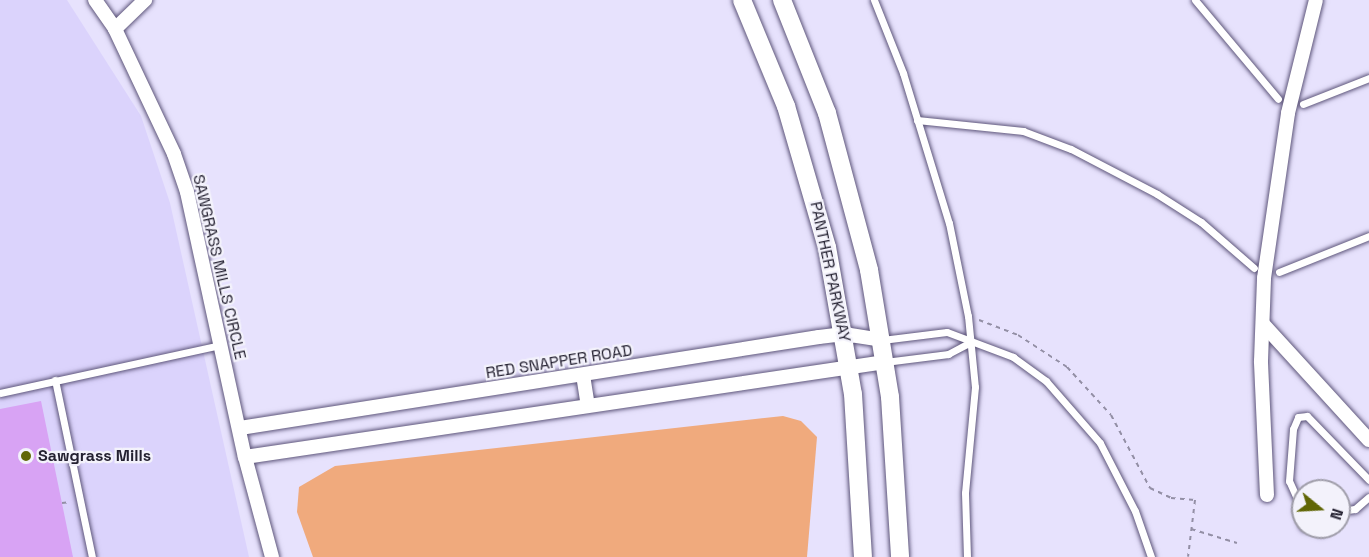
<!DOCTYPE html>
<html>
<head>
<meta charset="utf-8">
<style>
	body { margin:0 }
	#map { position:relative; width:1369px; height:557px; overflow:hidden; background:#e7e2fd; font-family:"Space Grotesk",sans-serif }
	div>[style] { position:absolute }
	.built>* { inset:0; background:#dbd3fc }
	.green>* { inset:0; background:#f0aa7d }
	.building>* { inset:0; background:#d8a3f4 }
	.path>* { height:2px; margin-top:-1px; transform-origin:0; background:repeating-linear-gradient(90deg,#938fa5 0 4.5px,transparent 0 9px) }
	.roads { filter:drop-shadow(0 0 2px #5e567b) drop-shadow(0 0 2px #5e567b) }
	.lane>* { height:7px; margin:-3.5px; padding:0 3.5px; transform-origin:3.5px; border-radius:3.5px; background:#fff }
	.street>* { height:14px; margin:-7px; padding:0 7px; transform-origin:7px; border-radius:7px; background:#fff }
	.secondary>* { height:18px; margin:-9px; padding:0 9px; transform-origin:9px; border-radius:9px; background:#fff }
	.dots>* { width:16px; height:16px; translate:-50% -50%; box-sizing:border-box; border:3px solid #f3f2fb; border-radius:50% }
	span { translate:-50% -50%; white-space:nowrap; text-align:center; line-height:1.15; -webkit-text-stroke:4.5px #f3f2fb; paint-order:stroke }
	.street-label { font-size:16px; color:#242131 }
	.poi-label { font-size:16px; color:#242131; font-weight:700 }
	.left { translate:0 -50%; text-align:left }
	.north { position:absolute; left:1291px; top:479px; width:60px; height:60px; box-sizing:border-box; background:#f3f2fb; border:2px solid #a09eaa; border-radius:50%; rotate:108deg; font-size:16px; font-weight:700; line-height:24px; text-align:center; color:#242131 }
	.north::after { content:''; display:block; margin:auto; width:21px; height:27px; background:#606605; clip-path:polygon(50% 0,100% 100%,50% 72%,0 100%) }
</style>
</head>
<body>
<div id="map">
	<div class="built">
		<i style="clip-path:polygon(0 0,67px 0,141px 116px,170px 203px,249px 557px,0 557px)"></i>
	</div>
	<div class="green">
		<i style="clip-path:polygon(783px 416px,801px 421px,817px 437px,807px 557px,313px 557px,297px 512px,299px 487px,335px 466px)"></i>
	</div>
	<div class="building">
		<i style="clip-path:polygon(41px 401px,73px 557px,0 557px,0 409px)"></i>
	</div>
	<div class="path">
		<i style="left:979px;top:320px;width:42px;rotate:21deg"></i>
		<i style="left:1018px;top:335px;width:59px;rotate:33.1deg"></i>
		<i style="left:1067px;top:367px;width:65px;rotate:47.5deg"></i>
		<i style="left:1111px;top:415px;width:83px;rotate:61.9deg"></i>
		<i style="left:1150px;top:488px;width:23px;rotate:25deg"></i>
		<i style="left:1171px;top:498px;width:24px;rotate:5deg"></i>
		<i style="left:1195px;top:500px;width:57px;rotate:97deg"></i>
		<i style="left:62px;top:503px;width:9px;rotate:-6deg"></i>
		<i style="left:1191px;top:529px;width:48px;rotate:16.9deg"></i>
	</div>
	<div class="roads">
		<div class="lane">
			<i style="left:874px;top:0;width:79px;rotate:68.3deg"></i>
			<i style="left:903px;top:73px;width:157px;rotate:73deg"></i>
			<i style="left:949px;top:223px;width:95px;rotate:78.5deg"></i>
			<i style="left:968px;top:316px;width:71px;rotate:84.4deg"></i>
			<i style="left:975px;top:387px;width:106px;rotate:95.4deg"></i>
			<i style="left:965px;top:493px;width:64px;rotate:88.2deg"></i>
			<i style="left:1195px;top:0;width:129px;rotate:50deg"></i>
			<i style="left:1303px;top:104px;width:71px;rotate:-21.5deg"></i>
			<i style="left:917px;top:120px;width:107px;rotate:5.9deg"></i>
			<i style="left:1023px;top:131px;width:51px;rotate:20.6deg"></i>
			<i style="left:1071px;top:149px;width:97px;rotate:27.6deg"></i>
			<i style="left:1157px;top:194px;width:52px;rotate:32.5deg"></i>
			<i style="left:1201px;top:222px;width:70px;rotate:41deg"></i>
			<i style="left:1279px;top:272px;width:97px;rotate:-21.8deg"></i>
			<i style="left:882px;top:340px;width:65px;rotate:-7deg"></i>
			<i style="left:947px;top:332px;width:71px;rotate:20.7deg"></i>
			<i style="left:1013px;top:357px;width:41px;rotate:36deg"></i>
			<i style="left:1046px;top:381px;width:82px;rotate:48.9deg"></i>
			<i style="left:1100px;top:443px;width:76px;rotate:62.8deg"></i>
			<i style="left:1135px;top:511px;width:49px;rotate:70.8deg"></i>
			<i style="left:885px;top:362px;width:64px;rotate:-7.2deg"></i>
			<i style="left:948px;top:354px;width:26px;rotate:-28deg"></i>
			<i style="left:55px;top:380px;width:181px;rotate:78.2deg"></i>
			<i style="left:0;top:393px;width:225px;rotate:-12.3deg"></i>
			<i style="left:1303px;top:498px;width:13px;rotate:117deg"></i>
			<i style="left:1297px;top:510px;width:17px;rotate:69deg"></i>
			<i style="left:1299px;top:503px;width:24px;rotate:-114deg"></i>
			<i style="left:1289px;top:481px;width:52px;rotate:-85.6deg"></i>
			<i style="left:1293px;top:429px;width:13px;rotate:-67deg"></i>
			<i style="left:1298px;top:417px;width:9px;rotate:-6deg"></i>
			<i style="left:1307px;top:416px;width:89px;rotate:45.9deg"></i>
			<i style="left:1339px;top:511px;width:16px;rotate:-7deg"></i>
			<i style="left:1355px;top:509px;width:18px;rotate:-41deg"></i>
			<i style="left:1304px;top:527px;width:18px;rotate:16deg"></i>
			<i style="left:1321px;top:532px;width:10px;rotate:-29deg"></i>
		</div>
		<div class="street">
			<i style="left:95px;top:0;width:35px;rotate:55deg"></i>
			<i style="left:115px;top:29px;width:138px;rotate:64.7deg"></i>
			<i style="left:174px;top:154px;width:40px;rotate:71.1deg"></i>
			<i style="left:187px;top:192px;width:271px;rotate:77.7deg"></i>
			<i style="left:245px;top:457px;width:104px;rotate:74.9deg"></i>
			<i style="left:115px;top:29px;width:42px;rotate:-44deg"></i>
			<i style="left:1263px;top:324px;width:157px;rotate:47.6deg"></i>
			<i style="left:583px;top:375px;width:30px;rotate:81deg"></i>
			<i style="left:240px;top:428px;width:586px;rotate:-8.93deg"></i>
			<i style="left:819px;top:337px;width:25px;rotate:-7deg"></i>
			<i style="left:844px;top:334px;width:38px;rotate:9deg"></i>
			<i style="left:245px;top:457px;width:647px;rotate:-8.44deg"></i>
			<i style="left:1267px;top:495px;width:134px;rotate:-92.6deg"></i>
			<i style="left:1261px;top:361px;width:83px;rotate:-87.9deg"></i>
			<i style="left:1264px;top:278px;width:167px;rotate:-81.7deg"></i>
			<i style="left:1288px;top:113px;width:116px;rotate:-76.1deg"></i>
		</div>
		<div class="secondary">
			<i style="left:742px;top:0;width:115px;rotate:67.5deg"></i>
			<i style="left:786px;top:106px;width:147px;rotate:73.8deg"></i>
			<i style="left:827px;top:247px;width:149px;rotate:80deg"></i>
			<i style="left:853px;top:394px;width:163px;rotate:86.5deg"></i>
			<i style="left:782px;top:0;width:122px;rotate:68.3deg"></i>
			<i style="left:827px;top:113px;width:163px;rotate:75deg"></i>
			<i style="left:869px;top:270px;width:129px;rotate:80.6deg"></i>
			<i style="left:890px;top:397px;width:160px;rotate:86.4deg"></i>
		</div>
	</div>
	<div class="dots">
		<i style="left:26px;top:456px;background:#606605"></i>
	</div>
	<div class="street-label">
		<span style="left:219px;top:267px;rotate:77deg">SAWGRASS MILLS CIRCLE</span>
		<span style="left:830px;top:272px;rotate:78deg">PANTHER PARKWAY</span>
		<span style="left:559px;top:362px;rotate:-9deg">RED SNAPPER ROAD</span>
	</div>
	<div class="poi-label">
		<span class="left" style="left:38px;top:456px">Sawgrass Mills</span>
	</div>
	<div class="north">N</div>
</div>
</body>
</html>
